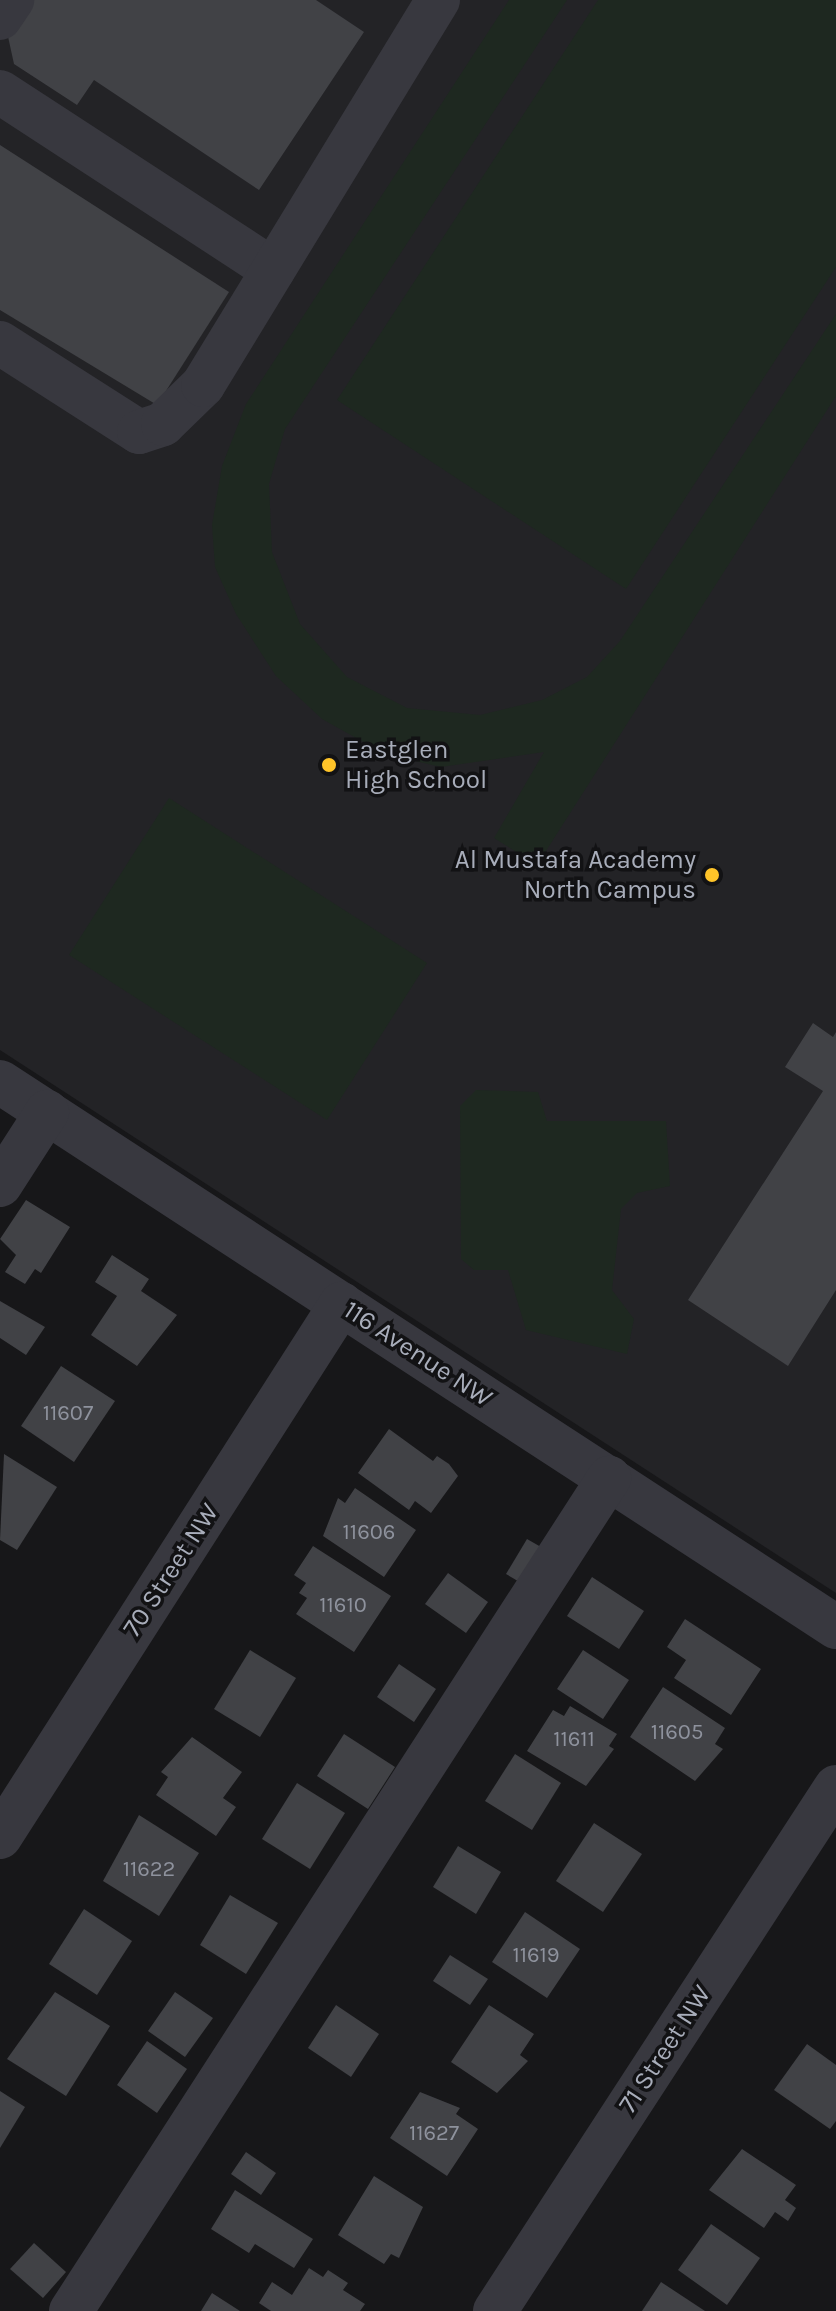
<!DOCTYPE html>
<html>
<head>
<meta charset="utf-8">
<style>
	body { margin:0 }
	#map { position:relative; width:836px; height:2311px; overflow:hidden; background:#171719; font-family:Karla,sans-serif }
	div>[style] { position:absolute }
	.built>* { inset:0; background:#232326 }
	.green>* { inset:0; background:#1e2820 }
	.building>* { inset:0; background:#414246 }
	.minor>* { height:44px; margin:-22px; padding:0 22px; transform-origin:22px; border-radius:22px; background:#38383f }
	.dots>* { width:22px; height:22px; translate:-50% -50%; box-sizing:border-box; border:4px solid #121214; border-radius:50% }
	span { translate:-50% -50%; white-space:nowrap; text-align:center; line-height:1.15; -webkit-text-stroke:7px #121214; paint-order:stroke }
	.number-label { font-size:22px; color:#8e929d }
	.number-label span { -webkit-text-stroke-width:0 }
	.poi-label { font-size:26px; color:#a8adba }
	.left { translate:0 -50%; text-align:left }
	.right { translate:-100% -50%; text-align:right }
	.street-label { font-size:26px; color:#a8adba }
</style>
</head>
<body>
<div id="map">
	<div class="built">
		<i style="clip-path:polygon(0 0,836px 0,836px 1593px,0 1050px)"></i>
	</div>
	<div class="green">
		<i style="clip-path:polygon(509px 0,567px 0,285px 429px,269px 484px,272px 552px,300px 624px,347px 677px,407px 708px,480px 715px,542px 700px,587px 677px,620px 641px,836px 314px,836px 396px,537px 865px,494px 838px,544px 752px,441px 767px,385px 754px,322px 719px,276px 676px,236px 614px,215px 567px,212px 525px,222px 466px,246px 404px)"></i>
		<i style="clip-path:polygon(598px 0,836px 0,836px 267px,626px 589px,337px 400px)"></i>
		<i style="clip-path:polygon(169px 798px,427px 963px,327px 1120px,69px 955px)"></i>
		<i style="clip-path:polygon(476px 1090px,538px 1092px,547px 1121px,666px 1121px,670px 1186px,637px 1193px,621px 1209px,612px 1290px,634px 1319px,627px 1354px,526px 1330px,508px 1270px,474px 1270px,461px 1259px,460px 1106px)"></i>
	</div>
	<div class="building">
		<i style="clip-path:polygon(28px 0,316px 0,364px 32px,259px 190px,94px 80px,77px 105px,14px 64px,7px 32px)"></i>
		<i style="clip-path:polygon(0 145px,229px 292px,157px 405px,0 310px)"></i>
		<i style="clip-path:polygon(813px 1023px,833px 1037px,836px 1032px,836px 1290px,788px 1366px,688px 1300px,823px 1091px,785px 1067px)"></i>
		<i style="clip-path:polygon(26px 1200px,70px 1227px,41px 1273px,35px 1269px,25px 1284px,5px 1272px,16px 1255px,0 1239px)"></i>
		<i style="clip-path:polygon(112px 1255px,149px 1279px,141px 1291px,177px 1315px,137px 1366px,91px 1335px,117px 1296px,95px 1282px)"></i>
		<i style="clip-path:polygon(0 1301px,45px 1327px,26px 1355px,0 1338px)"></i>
		<i style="clip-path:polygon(61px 1366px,115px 1401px,74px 1462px,21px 1426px)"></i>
		<i style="clip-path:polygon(389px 1429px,433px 1461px,437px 1456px,449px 1464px,458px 1476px,431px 1513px,415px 1501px,409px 1510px,358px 1473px)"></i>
		<i style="clip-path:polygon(4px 1454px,57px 1487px,17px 1550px,0 1540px)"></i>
		<i style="clip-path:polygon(355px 1488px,416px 1530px,384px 1577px,323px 1536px,338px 1498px,345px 1503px)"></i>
		<i style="clip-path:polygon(527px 1539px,555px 1555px,533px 1590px,506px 1574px)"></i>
		<i style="clip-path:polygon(313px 1546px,391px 1596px,354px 1652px,296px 1614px,307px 1598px,299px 1593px,306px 1583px,294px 1575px)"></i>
		<i style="clip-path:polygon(448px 1573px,488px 1602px,466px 1633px,425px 1604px)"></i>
		<i style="clip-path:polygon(592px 1577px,644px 1611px,619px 1649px,567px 1616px)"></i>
		<i style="clip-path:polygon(685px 1619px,761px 1669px,731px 1715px,674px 1678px,686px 1660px,667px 1647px)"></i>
		<i style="clip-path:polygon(250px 1650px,296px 1678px,260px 1737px,214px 1709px)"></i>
		<i style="clip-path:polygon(583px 1650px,629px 1680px,603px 1719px,557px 1689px)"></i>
		<i style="clip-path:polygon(399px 1664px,436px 1689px,414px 1722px,377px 1697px)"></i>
		<i style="clip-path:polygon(663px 1687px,725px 1728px,715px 1744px,723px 1749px,695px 1781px,630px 1737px)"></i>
		<i style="clip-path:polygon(570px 1706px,617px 1734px,609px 1746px,614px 1749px,586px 1786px,527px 1751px,553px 1710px,564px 1716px)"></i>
		<i style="clip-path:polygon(344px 1734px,395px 1767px,368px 1809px,317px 1776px)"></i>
		<i style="clip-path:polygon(192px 1737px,242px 1772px,223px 1798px,236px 1807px,216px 1836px,156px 1795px,168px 1777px,161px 1772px)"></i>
		<i style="clip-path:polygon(515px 1754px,561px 1783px,532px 1830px,485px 1801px)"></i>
		<i style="clip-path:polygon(297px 1783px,345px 1813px,310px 1869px,262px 1839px)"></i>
		<i style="clip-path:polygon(139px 1815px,199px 1853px,159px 1916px,103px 1881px)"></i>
		<i style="clip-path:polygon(594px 1823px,642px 1854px,603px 1912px,556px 1881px)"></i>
		<i style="clip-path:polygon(458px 1846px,501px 1872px,476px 1914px,433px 1887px)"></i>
		<i style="clip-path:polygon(230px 1895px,278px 1923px,246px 1974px,200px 1945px)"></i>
		<i style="clip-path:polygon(84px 1909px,132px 1941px,97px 1995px,49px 1964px)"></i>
		<i style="clip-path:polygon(525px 1912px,580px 1949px,547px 1998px,492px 1962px)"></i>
		<i style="clip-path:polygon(450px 1955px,488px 1979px,470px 2005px,433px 1981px)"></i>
		<i style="clip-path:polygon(55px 1992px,110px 2026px,66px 2096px,7px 2059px)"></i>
		<i style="clip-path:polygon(175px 1992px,213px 2018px,185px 2057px,148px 2031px)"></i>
		<i style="clip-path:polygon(336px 2005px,379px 2034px,351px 2077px,308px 2048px)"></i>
		<i style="clip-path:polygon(489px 2005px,534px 2034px,520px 2055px,528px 2061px,497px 2093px,451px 2062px)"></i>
		<i style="clip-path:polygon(147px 2041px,187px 2069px,157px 2113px,117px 2085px)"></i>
		<i style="clip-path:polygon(807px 2044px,836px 2065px,836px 2121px,830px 2129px,774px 2090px)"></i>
		<i style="clip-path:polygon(0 2091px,25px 2107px,0 2148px)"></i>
		<i style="clip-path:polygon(420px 2092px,460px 2108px,456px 2114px,478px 2129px,447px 2176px,390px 2138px)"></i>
		<i style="clip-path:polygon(742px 2149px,796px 2185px,785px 2200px,796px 2208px,788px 2221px,775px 2212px,764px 2228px,709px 2190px)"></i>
		<i style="clip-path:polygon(246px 2152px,276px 2173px,261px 2195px,231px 2174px)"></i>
		<i style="clip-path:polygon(374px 2176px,423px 2207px,399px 2258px,391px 2254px,384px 2264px,338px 2235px)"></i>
		<i style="clip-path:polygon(235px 2190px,313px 2239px,294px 2268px,255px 2244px,249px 2253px,211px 2229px)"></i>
		<i style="clip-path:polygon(711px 2224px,760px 2258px,727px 2305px,678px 2270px)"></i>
		<i style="clip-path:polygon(34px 2243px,66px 2272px,43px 2298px,10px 2269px)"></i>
		<i style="clip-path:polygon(309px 2268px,323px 2277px,328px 2270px,348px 2283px,343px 2290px,365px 2304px,360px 2311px,271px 2311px,259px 2303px,272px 2282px,292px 2295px)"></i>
		<i style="clip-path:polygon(661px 2282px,705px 2311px,642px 2311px)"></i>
		<i style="clip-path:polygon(212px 2293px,240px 2311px,201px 2311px)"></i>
	</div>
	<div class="minor">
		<i style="left:0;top:18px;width:22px;rotate:-56deg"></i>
		<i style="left:0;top:92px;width:326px;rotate:33.1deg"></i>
		<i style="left:0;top:343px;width:165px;rotate:32.6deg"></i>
		<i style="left:139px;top:432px;width:25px;rotate:-18deg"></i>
		<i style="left:163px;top:424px;width:56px;rotate:-44.3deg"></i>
		<i style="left:203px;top:385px;width:451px;rotate:-58.6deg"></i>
		<i style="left:0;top:1082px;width:998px;rotate:33.1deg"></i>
		<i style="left:0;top:1185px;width:87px;rotate:-57.2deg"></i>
		<i style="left:0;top:1837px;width:633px;rotate:-57.39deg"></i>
		<i style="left:71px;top:2311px;width:992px;rotate:-57.14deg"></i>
		<i style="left:495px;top:2311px;width:625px;rotate:-56.95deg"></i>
	</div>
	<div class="dots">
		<i style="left:329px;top:765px;background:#ffc429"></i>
		<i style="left:712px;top:875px;background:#ffc429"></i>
	</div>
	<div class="number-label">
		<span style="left:68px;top:1414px">11607</span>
		<span style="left:369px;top:1533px">11606</span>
		<span style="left:343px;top:1606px">11610</span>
		<span style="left:677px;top:1733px">11605</span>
		<span style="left:574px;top:1740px">11611</span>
		<span style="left:149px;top:1870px">11622</span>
		<span style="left:536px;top:1956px">11619</span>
		<span style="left:434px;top:2134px">11627</span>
	</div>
	<div class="poi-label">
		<span class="left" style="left:345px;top:765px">Eastglen<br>High School</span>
		<span class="right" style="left:696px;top:875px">Al Mustafa Academy<br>North Campus</span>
	</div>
	<div class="street-label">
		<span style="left:418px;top:1354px;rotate:33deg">116 Avenue NW</span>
		<span style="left:171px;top:1570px;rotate:-57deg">70 Street NW</span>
		<span style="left:665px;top:2049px;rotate:-57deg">71 Street NW</span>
	</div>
</div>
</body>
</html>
